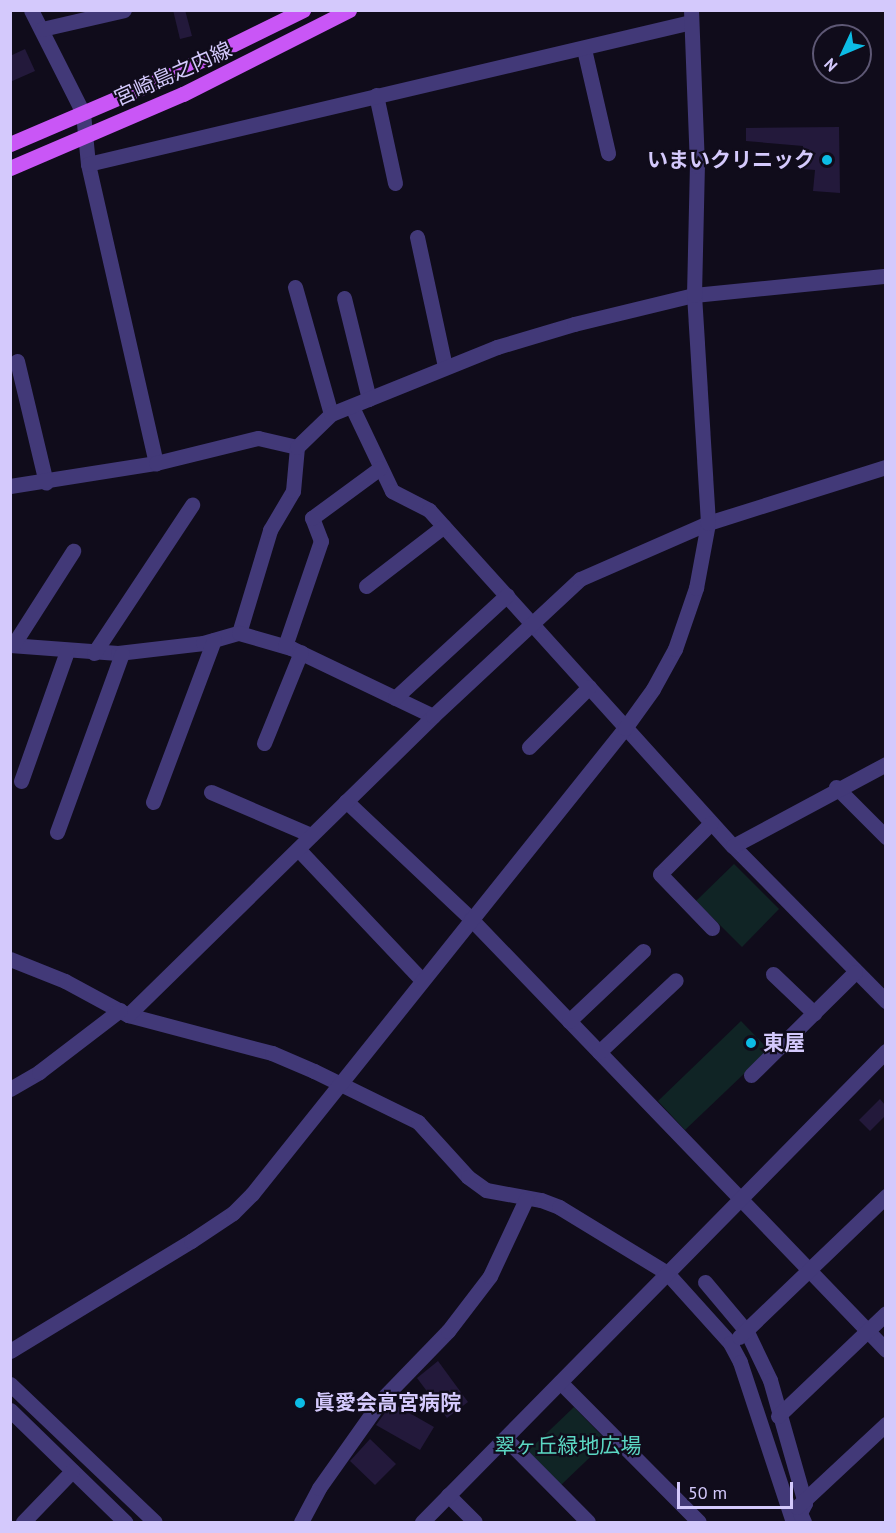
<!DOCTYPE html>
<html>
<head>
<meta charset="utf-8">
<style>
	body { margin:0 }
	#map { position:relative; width:896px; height:1533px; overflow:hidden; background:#100c1b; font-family:"PT Sans","Noto Sans JP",sans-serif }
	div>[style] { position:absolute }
	.green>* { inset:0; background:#102425 }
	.building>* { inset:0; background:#23193b }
	.minor>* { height:15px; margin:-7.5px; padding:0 7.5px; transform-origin:7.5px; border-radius:7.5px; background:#423978 }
	.major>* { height:15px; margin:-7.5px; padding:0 7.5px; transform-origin:7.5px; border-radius:7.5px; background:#c956f6 }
	.dots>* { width:16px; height:16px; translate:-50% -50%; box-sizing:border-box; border:3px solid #100c1b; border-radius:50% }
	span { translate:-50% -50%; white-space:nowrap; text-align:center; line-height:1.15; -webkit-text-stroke:4.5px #100c1b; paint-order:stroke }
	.street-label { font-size:21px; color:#d4c9fc }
	.poi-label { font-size:21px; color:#d4c9fc; font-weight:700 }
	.right { translate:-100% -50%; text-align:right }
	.left { translate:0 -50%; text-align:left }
	.park-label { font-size:21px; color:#5bd7c3 }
	.frame { position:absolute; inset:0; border:12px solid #d4c9fc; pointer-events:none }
	.north { position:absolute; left:812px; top:24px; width:60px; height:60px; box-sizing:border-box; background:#100c1b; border:2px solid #5e5875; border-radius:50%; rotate:226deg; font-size:16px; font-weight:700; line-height:24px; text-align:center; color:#d4c9fc }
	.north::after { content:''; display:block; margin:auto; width:21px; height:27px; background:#0cbce5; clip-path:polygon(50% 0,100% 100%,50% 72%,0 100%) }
	.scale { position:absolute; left:677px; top:1482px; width:116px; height:27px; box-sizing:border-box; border:3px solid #d4c9fc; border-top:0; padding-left:8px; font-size:18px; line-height:21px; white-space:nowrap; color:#d4c9fc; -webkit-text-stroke:4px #100c1b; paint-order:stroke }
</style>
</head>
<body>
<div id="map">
	<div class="green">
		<i style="clip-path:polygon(734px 864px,779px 909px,742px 947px,696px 901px)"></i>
		<i style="clip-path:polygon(741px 1021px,769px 1050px,685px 1130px,658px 1101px)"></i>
		<i style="clip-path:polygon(574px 1407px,607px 1441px,561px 1485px,528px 1451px)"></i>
	</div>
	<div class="building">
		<i style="clip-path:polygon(173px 10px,185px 10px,192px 36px,180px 39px)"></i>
		<i style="clip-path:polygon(25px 49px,35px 71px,10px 82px,10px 56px)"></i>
		<i style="clip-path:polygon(839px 127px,840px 193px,813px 191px,815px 170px,803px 169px,803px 146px,746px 141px,746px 128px)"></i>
		<i style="clip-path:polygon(880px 1099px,885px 1105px,885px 1116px,870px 1131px,859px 1120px)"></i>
		<i style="clip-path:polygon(438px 1361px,468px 1402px,447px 1418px,417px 1378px)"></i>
		<i style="clip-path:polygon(392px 1403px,434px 1427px,420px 1450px,376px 1425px)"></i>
		<i style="clip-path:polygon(370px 1439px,396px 1464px,375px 1485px,350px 1461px)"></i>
	</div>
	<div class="minor">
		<i style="left:31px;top:10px;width:115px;rotate:63.2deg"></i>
		<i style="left:83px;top:113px;width:51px;rotate:84.4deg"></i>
		<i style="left:88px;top:164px;width:307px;rotate:77.2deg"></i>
		<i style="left:42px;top:29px;width:84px;rotate:-13deg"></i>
		<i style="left:584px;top:49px;width:107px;rotate:77deg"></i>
		<i style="left:376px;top:95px;width:90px;rotate:77.8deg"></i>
		<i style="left:88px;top:164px;width:619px;rotate:-13.25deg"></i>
		<i style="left:417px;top:237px;width:133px;rotate:77.8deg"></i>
		<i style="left:295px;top:287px;width:132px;rotate:74.2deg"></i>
		<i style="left:344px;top:298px;width:104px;rotate:76.1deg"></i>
		<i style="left:17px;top:361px;width:125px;rotate:76.6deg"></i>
		<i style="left:352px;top:407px;width:93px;rotate:64.5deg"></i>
		<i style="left:392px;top:491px;width:42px;rotate:27.2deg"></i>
		<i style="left:429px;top:510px;width:453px;rotate:47.9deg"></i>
		<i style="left:733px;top:846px;width:218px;rotate:45.4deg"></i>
		<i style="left:10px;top:486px;width:148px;rotate:-9deg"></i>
		<i style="left:156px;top:463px;width:105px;rotate:-13.8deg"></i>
		<i style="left:258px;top:438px;width:40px;rotate:13deg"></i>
		<i style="left:366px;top:586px;width:98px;rotate:-37.6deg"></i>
		<i style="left:239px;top:633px;width:108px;rotate:-73.2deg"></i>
		<i style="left:270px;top:530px;width:45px;rotate:-59.5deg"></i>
		<i style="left:293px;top:491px;width:44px;rotate:-84.8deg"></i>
		<i style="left:297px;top:447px;width:47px;rotate:-44.1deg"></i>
		<i style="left:331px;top:414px;width:179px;rotate:-22deg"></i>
		<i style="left:497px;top:347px;width:80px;rotate:-16.6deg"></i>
		<i style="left:574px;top:324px;width:123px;rotate:-13.6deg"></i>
		<i style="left:694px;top:295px;width:193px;rotate:-5.7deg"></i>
		<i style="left:10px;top:645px;width:108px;rotate:4.2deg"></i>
		<i style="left:118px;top:653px;width:86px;rotate:-6.7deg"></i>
		<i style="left:203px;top:643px;width:37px;rotate:-16deg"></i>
		<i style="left:239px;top:633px;width:54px;rotate:16.1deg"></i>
		<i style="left:291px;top:648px;width:157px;rotate:25.6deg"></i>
		<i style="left:13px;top:645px;width:112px;rotate:-57.4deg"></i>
		<i style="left:285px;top:646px;width:111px;rotate:-71.1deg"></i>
		<i style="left:321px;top:541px;width:25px;rotate:-111deg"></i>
		<i style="left:312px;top:518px;width:84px;rotate:-36.3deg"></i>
		<i style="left:94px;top:653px;width:178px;rotate:-56.5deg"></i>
		<i style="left:395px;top:698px;width:152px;rotate:-42.6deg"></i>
		<i style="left:264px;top:743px;width:98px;rotate:-67.9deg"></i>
		<i style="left:529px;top:747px;width:85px;rotate:-45deg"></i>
		<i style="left:21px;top:781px;width:138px;rotate:-70.5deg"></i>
		<i style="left:836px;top:787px;width:71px;rotate:45deg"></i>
		<i style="left:211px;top:792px;width:109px;rotate:23.3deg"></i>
		<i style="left:346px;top:801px;width:172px;rotate:43.3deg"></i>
		<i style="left:471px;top:919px;width:598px;rotate:46.08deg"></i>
		<i style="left:153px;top:802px;width:173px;rotate:-69.4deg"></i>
		<i style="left:711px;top:823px;width:72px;rotate:135deg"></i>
		<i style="left:660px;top:874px;width:75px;rotate:46.1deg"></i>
		<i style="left:57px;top:832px;width:190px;rotate:-70deg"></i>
		<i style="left:733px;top:846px;width:174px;rotate:-28.2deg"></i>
		<i style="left:298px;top:849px;width:180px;rotate:46.6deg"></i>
		<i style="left:10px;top:959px;width:59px;rotate:21.8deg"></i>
		<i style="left:65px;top:981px;width:72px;rotate:28.4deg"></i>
		<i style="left:128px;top:1015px;width:149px;rotate:14.8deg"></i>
		<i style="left:272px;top:1053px;width:46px;rotate:23.2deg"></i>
		<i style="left:314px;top:1071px;width:116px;rotate:26.1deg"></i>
		<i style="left:418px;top:1122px;width:74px;rotate:47.7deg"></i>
		<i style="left:468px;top:1177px;width:22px;rotate:36deg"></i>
		<i style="left:486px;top:1190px;width:56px;rotate:10.3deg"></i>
		<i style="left:541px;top:1200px;width:19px;rotate:21deg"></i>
		<i style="left:559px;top:1207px;width:127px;rotate:31.4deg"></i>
		<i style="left:667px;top:1273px;width:94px;rotate:48deg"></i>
		<i style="left:730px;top:1343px;width:21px;rotate:62deg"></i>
		<i style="left:740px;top:1362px;width:169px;rotate:71.7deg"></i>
		<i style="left:773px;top:974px;width:57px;rotate:43.6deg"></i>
		<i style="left:128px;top:1015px;width:427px;rotate:-44.4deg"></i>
		<i style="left:433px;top:716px;width:201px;rotate:-43deg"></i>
		<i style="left:580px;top:579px;width:140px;rotate:-23.6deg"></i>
		<i style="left:708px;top:523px;width:187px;rotate:-17.5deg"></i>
		<i style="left:569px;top:1021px;width:102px;rotate:-43.4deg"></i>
		<i style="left:599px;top:1052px;width:105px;rotate:-43.1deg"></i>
		<i style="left:751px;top:1075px;width:146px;rotate:-44.7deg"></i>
		<i style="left:10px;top:1089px;width:34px;rotate:-30deg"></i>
		<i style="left:39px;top:1072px;width:102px;rotate:-37.4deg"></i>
		<i style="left:705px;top:1282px;width:65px;rotate:50deg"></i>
		<i style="left:747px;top:1332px;width:53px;rotate:64.4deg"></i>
		<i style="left:770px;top:1380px;width:128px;rotate:74.1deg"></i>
		<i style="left:805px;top:1503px;width:11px;rotate:117deg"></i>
		<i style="left:800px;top:1513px;width:10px;rotate:66deg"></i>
		<i style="left:739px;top:1337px;width:204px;rotate:-43.8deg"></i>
		<i style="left:10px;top:1351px;width:212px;rotate:-31.3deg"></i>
		<i style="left:191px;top:1241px;width:50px;rotate:-33.7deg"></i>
		<i style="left:233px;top:1213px;width:27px;rotate:-45deg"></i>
		<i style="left:252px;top:1194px;width:597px;rotate:-51.33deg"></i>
		<i style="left:625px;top:728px;width:48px;rotate:-54.3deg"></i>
		<i style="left:653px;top:689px;width:46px;rotate:-61.2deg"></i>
		<i style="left:675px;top:649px;width:65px;rotate:-71deg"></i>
		<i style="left:696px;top:588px;width:66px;rotate:-79.5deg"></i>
		<i style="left:708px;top:523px;width:228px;rotate:-93.5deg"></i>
		<i style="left:694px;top:295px;width:129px;rotate:-88.7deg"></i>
		<i style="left:697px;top:166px;width:156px;rotate:-92.2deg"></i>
		<i style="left:560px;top:1382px;width:197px;rotate:45.2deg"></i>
		<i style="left:10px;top:1384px;width:200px;rotate:43.6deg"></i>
		<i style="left:10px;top:1410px;width:161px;rotate:44.2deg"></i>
		<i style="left:778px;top:1416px;width:149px;rotate:-43.6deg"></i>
		<i style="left:505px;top:1438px;width:118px;rotate:45.3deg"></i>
		<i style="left:448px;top:1495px;width:38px;rotate:45deg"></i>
		<i style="left:797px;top:1507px;width:122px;rotate:-43deg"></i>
		<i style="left:23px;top:1522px;width:71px;rotate:-46.1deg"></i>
		<i style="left:301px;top:1522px;width:38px;rotate:-62deg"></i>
		<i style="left:319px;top:1488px;width:109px;rotate:-54.7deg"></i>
		<i style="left:382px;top:1399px;width:95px;rotate:-45.9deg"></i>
		<i style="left:448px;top:1331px;width:69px;rotate:-52.6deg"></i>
		<i style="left:490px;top:1276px;width:85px;rotate:-64.9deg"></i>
		<i style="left:422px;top:1522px;width:661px;rotate:-45.43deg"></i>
	</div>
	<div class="major">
		<i style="left:10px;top:144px;width:177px;rotate:-23.2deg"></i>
		<i style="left:173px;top:74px;width:145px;rotate:-26.2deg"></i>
		<i style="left:10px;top:168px;width:188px;rotate:-23.2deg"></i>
		<i style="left:183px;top:94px;width:186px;rotate:-26.8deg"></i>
	</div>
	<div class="dots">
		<i style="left:827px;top:160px;background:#0cbce5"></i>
		<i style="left:751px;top:1043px;background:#0cbce5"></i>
		<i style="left:300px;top:1403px;background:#0cbce5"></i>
	</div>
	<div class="street-label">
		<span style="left:173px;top:74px;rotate:-24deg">宮崎島之内線</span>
	</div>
	<div class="poi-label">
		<span class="right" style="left:815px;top:160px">いまいクリニック</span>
		<span class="left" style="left:763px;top:1043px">東屋</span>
		<span class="left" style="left:314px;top:1403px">眞愛会高宮病院</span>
	</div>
	<div class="park-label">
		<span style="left:568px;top:1446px">翠ヶ丘緑地広場</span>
	</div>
	<div class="frame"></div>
	<div class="north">N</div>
	<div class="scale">50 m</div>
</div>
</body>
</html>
